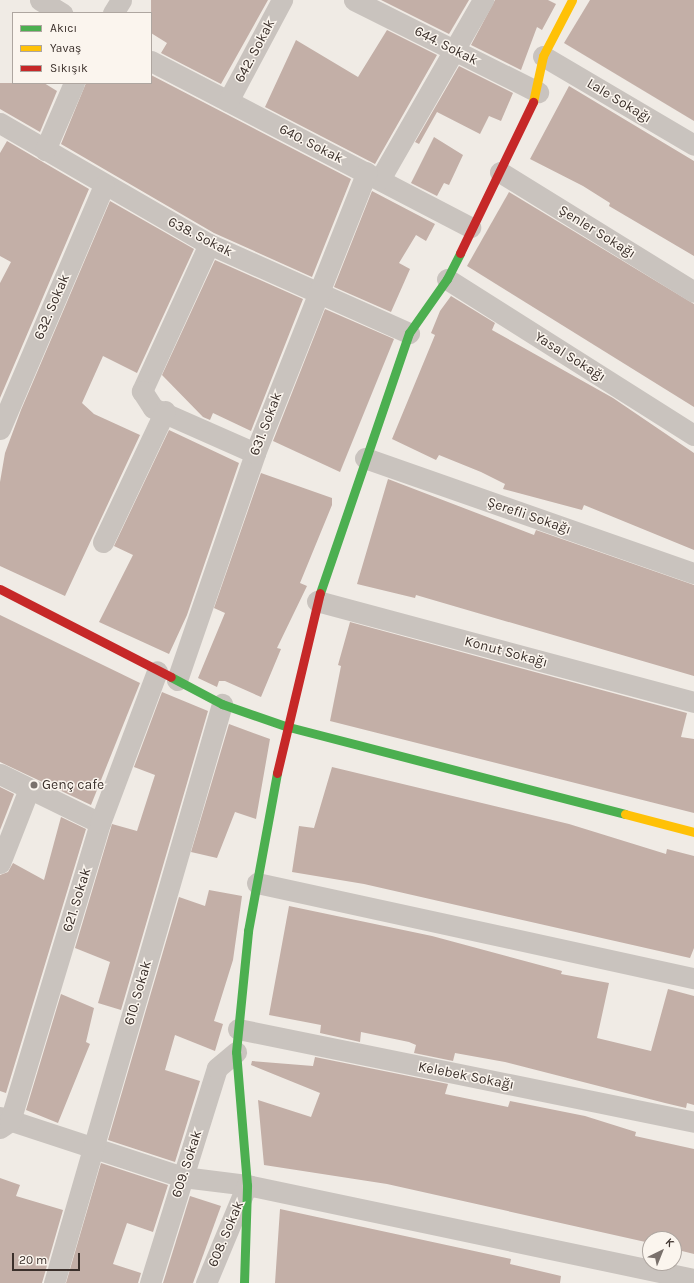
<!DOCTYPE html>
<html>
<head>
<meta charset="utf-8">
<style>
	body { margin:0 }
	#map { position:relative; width:694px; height:1283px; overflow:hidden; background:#f0ebe5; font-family:Karla,sans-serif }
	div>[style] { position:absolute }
	.building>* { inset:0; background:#c3afa7 }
	.street>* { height:21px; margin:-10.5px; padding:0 10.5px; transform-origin:10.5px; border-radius:10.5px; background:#c9c3be }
	.fast>* { height:9px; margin:-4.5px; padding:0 4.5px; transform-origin:4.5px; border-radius:4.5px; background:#4caf50 }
	.slow>* { height:9px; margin:-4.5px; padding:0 4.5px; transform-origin:4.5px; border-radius:4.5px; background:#ffc107 }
	.jam>* { height:9px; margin:-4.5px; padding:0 4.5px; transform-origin:4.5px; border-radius:4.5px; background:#c62828 }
	.dots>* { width:11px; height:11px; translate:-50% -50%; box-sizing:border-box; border:2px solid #fbf5ee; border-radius:50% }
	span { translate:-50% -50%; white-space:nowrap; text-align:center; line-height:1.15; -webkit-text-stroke:3px #fbf5ee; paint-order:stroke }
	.street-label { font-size:14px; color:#3b302b }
	.poi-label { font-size:14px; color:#3b302b }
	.left { translate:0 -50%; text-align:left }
	.legend { position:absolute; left:12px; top:12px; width:140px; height:72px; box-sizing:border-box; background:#fbf5ee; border:1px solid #aea6a0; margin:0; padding:5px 7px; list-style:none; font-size:12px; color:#3b302b }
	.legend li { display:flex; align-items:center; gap:8px; height:20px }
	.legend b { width:20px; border:1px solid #aea6a0 }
	.north { position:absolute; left:642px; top:1231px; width:40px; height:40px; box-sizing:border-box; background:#fbf5ee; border:1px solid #aea6a0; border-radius:50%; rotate:43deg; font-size:11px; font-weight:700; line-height:16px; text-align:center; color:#3b302b }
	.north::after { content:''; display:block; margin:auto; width:14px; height:18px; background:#7a716c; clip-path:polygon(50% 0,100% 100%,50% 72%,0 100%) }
	.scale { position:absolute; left:12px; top:1253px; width:68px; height:18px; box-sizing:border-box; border:2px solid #3b302b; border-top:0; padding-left:5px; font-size:12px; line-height:14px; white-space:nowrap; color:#3b302b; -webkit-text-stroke:3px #fbf5ee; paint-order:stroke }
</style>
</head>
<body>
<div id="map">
	<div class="building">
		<i style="clip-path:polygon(151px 0,268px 0,221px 84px,161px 53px,167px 43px,151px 33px)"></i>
		<i style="clip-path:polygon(381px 0,469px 0,449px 34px)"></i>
		<i style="clip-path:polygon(495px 0,548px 0,556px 4px,542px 30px,537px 27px,521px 70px,471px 45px)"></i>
		<i style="clip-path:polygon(590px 0,694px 0,694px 121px,564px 43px)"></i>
		<i style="clip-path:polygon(387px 30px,437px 55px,375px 164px,265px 107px,296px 40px,358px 77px)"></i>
		<i style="clip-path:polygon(459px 66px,513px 93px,501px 121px,489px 116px,480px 134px,437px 112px,419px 144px,415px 142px)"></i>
		<i style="clip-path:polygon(151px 75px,351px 179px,312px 277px,214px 233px,61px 144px,86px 83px,151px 83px)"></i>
		<i style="clip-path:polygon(0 83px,44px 83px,57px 91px,40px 132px,0 109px)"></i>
		<i style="clip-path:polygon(569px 86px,694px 161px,694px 256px,609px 206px,610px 203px,583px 186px,530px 159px)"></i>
		<i style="clip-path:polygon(434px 137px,463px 155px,449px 185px,444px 183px,437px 196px,411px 183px)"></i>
		<i style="clip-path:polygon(7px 141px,89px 189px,0 398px,0 283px,11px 262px,0 256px,0 153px)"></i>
		<i style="clip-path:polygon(372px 191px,435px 224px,426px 241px,416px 235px,399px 263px,410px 269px,391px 312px,334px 287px)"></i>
		<i style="clip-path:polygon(509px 192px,694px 304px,694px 407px,467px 266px)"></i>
		<i style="clip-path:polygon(110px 201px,194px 249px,137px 373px,103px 356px,82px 403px,94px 414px,140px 435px,65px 596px,0 566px,0 482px,5px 453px,21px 410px)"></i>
		<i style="clip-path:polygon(215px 260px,303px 299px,251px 431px,213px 413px,210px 420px,203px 417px,162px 375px)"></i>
		<i style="clip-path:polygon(451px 296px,495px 323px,492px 330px,613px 398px,694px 453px,694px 550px,584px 505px,582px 510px,503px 489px,505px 484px,481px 472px,439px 455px,436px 460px,392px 439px,435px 335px,431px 333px,440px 311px)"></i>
		<i style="clip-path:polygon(325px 309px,394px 339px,340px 472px,273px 441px)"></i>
		<i style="clip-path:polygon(169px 430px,239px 463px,187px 615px,169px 654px,99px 622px,133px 555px,114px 546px)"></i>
		<i style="clip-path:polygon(261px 473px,332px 498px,332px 505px,300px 583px,307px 586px,277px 648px,281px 649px,261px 697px,225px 681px,219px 681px,217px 687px,198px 678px,225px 613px,214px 608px)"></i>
		<i style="clip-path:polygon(388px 479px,534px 535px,536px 530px,694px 585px,694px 676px,416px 595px,415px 598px,357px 584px)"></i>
		<i style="clip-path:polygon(0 615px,140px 683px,91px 805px,0 762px)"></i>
		<i style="clip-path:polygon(350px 622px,687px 713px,681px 737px,694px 739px,694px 813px,330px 721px,341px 666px,338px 665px)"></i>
		<i style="clip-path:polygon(162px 692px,208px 711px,121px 1010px,98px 1003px,110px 962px,75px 948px,112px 824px,137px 831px,155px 775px,134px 767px)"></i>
		<i style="clip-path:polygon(229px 724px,270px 739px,256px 819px,235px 812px,217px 858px,191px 852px)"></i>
		<i style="clip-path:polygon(332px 767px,569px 824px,666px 854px,667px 849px,694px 856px,694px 948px,690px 958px,364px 884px,292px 872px,299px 826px,314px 828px)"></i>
		<i style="clip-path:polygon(0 787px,14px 794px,0 830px)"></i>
		<i style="clip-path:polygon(61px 817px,86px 829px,6px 1093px,0 1091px,0 875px,8px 872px,13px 863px,44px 880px)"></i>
		<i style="clip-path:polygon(209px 890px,242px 896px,233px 960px,214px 1021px,223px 1024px,215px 1051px,175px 1035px,165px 1070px,200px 1081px,175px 1162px,108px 1140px,179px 897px,205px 906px)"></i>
		<i style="clip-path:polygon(289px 906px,432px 936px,562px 971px,561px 974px,609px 983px,597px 1038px,651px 1051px,668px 989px,694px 996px,694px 1105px,687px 1103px,686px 1108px,665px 1103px,505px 1062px,455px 1053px,453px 1061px,414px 1053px,416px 1045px,409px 1042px,361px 1032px,360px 1042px,320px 1033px,321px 1025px,269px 1015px)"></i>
		<i style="clip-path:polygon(61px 994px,94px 1008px,86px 1042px,90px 1044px,58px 1123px,26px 1110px)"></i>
		<i style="clip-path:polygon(315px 1057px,448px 1084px,445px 1094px,508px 1107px,510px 1101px,585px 1116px,636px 1132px,635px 1136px,694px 1149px,694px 1254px,674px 1249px,674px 1239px,650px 1239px,650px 1243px,387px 1184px,264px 1165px,258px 1100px,311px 1117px,320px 1093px,251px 1065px,252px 1061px,313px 1066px)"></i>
		<i style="clip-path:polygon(101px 1163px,168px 1185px,153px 1232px,127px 1223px,113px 1264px,141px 1273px,138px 1283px,66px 1283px)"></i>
		<i style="clip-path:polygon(0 1178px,20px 1185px,16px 1196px,63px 1210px,42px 1283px,0 1283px)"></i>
		<i style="clip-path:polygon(190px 1196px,221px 1206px,193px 1283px,163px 1283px)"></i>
		<i style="clip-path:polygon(280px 1209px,511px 1259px,510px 1264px,561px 1276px,560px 1283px,275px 1283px)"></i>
	</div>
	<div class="street">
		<i style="left:40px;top:0;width:26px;rotate:31deg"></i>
		<i style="left:354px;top:0;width:206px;rotate:26.6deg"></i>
		<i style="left:113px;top:13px;width:15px;rotate:-58deg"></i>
		<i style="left:543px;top:56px;width:175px;rotate:30.5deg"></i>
		<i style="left:151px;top:61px;width:360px;rotate:27.5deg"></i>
		<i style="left:228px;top:101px;width:115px;rotate:-61.9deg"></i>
		<i style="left:0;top:123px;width:241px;rotate:30.1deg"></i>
		<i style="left:209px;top:244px;width:219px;rotate:24deg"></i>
		<i style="left:45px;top:150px;width:73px;rotate:-66.6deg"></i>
		<i style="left:500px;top:172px;width:228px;rotate:31.7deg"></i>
		<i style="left:380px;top:179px;width:207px;rotate:-60.1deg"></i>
		<i style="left:209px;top:244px;width:162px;rotate:114.5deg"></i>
		<i style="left:142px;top:391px;width:20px;rotate:57deg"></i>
		<i style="left:153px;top:408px;width:111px;rotate:23.8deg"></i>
		<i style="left:447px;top:279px;width:292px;rotate:32.3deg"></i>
		<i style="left:0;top:429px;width:265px;rotate:-66.9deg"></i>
		<i style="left:365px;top:458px;width:349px;rotate:19.3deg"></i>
		<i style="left:103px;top:542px;width:145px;rotate:-64.7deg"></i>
		<i style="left:317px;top:601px;width:390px;rotate:15deg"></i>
		<i style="left:177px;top:680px;width:240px;rotate:-71deg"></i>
		<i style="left:255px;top:453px;width:302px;rotate:-68.3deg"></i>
		<i style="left:0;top:774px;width:111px;rotate:26.1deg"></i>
		<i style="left:0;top:863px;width:79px;rotate:-68.6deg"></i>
		<i style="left:257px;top:883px;width:447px;rotate:12.3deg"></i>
		<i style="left:238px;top:1029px;width:465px;rotate:11.5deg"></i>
		<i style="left:0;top:1117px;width:193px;rotate:18.2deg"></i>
		<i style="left:183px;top:1177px;width:64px;rotate:7.1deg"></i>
		<i style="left:247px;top:1185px;width:457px;rotate:11.9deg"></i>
		<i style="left:0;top:1128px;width:12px;rotate:-35deg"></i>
		<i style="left:10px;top:1121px;width:311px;rotate:-73.2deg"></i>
		<i style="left:100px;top:823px;width:162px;rotate:-69.4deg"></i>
		<i style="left:54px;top:1283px;width:603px;rotate:-73.82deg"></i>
		<i style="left:150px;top:1283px;width:225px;rotate:-72.7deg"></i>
		<i style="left:217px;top:1068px;width:25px;rotate:-40deg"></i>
		<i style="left:206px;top:1283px;width:104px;rotate:-67.4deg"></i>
	</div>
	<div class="fast">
		<i style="left:320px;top:593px;width:275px;rotate:-71.1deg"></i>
		<i style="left:409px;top:333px;width:66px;rotate:-54.9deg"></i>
		<i style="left:447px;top:279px;width:29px;rotate:-63deg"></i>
		<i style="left:171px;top:677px;width:58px;rotate:27.9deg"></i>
		<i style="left:222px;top:704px;width:67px;rotate:19.2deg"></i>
		<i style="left:285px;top:726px;width:351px;rotate:14.5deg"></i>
		<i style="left:244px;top:1283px;width:98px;rotate:-88.2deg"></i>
		<i style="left:247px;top:1185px;width:133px;rotate:-94.7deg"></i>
		<i style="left:236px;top:1052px;width:122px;rotate:-84.3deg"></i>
		<i style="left:248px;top:931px;width:161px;rotate:-79.6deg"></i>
	</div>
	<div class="slow">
		<i style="left:533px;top:102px;width:47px;rotate:-77.7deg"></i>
		<i style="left:543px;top:56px;width:63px;rotate:-62.6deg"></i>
		<i style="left:625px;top:814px;width:71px;rotate:14.6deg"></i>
	</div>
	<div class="jam">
		<i style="left:460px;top:253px;width:168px;rotate:-64.2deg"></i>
		<i style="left:0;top:589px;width:192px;rotate:27.2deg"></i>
		<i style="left:277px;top:773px;width:185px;rotate:-76.6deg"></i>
	</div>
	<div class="dots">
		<i style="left:34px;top:785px;background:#7a716c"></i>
	</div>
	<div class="street-label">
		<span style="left:446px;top:46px;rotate:27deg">644. Sokak</span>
		<span style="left:255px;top:51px;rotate:-62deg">642. Sokak</span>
		<span style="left:619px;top:101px;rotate:31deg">Lale Sokağı</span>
		<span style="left:311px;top:144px;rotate:27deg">640. Sokak</span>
		<span style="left:597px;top:232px;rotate:32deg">Şenler Sokağı</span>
		<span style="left:200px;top:237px;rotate:27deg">638. Sokak</span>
		<span style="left:52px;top:307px;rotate:-67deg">632. Sokak</span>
		<span style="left:570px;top:357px;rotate:32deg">Yasal Sokağı</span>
		<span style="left:266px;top:424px;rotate:-69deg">631. Sokak</span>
		<span style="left:529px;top:516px;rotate:19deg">Şerefli Sokağı</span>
		<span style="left:506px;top:652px;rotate:15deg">Konut Sokağı</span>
		<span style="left:77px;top:900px;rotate:-73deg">621. Sokak</span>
		<span style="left:138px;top:993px;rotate:-74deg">610. Sokak</span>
		<span style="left:466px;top:1076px;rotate:11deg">Kelebek Sokağı</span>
		<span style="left:187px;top:1164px;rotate:-72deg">609. Sokak</span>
		<span style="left:226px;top:1234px;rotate:-67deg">608. Sokak</span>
	</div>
	<div class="poi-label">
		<span class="left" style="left:42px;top:785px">Genç cafe</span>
	</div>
	<ul class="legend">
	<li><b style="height:5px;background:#4caf50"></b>Akıcı</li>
	<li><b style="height:5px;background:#ffc107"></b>Yavaş</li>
	<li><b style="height:5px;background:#c62828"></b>Sıkışık</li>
	</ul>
	<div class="north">K</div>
	<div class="scale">20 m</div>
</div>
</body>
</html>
